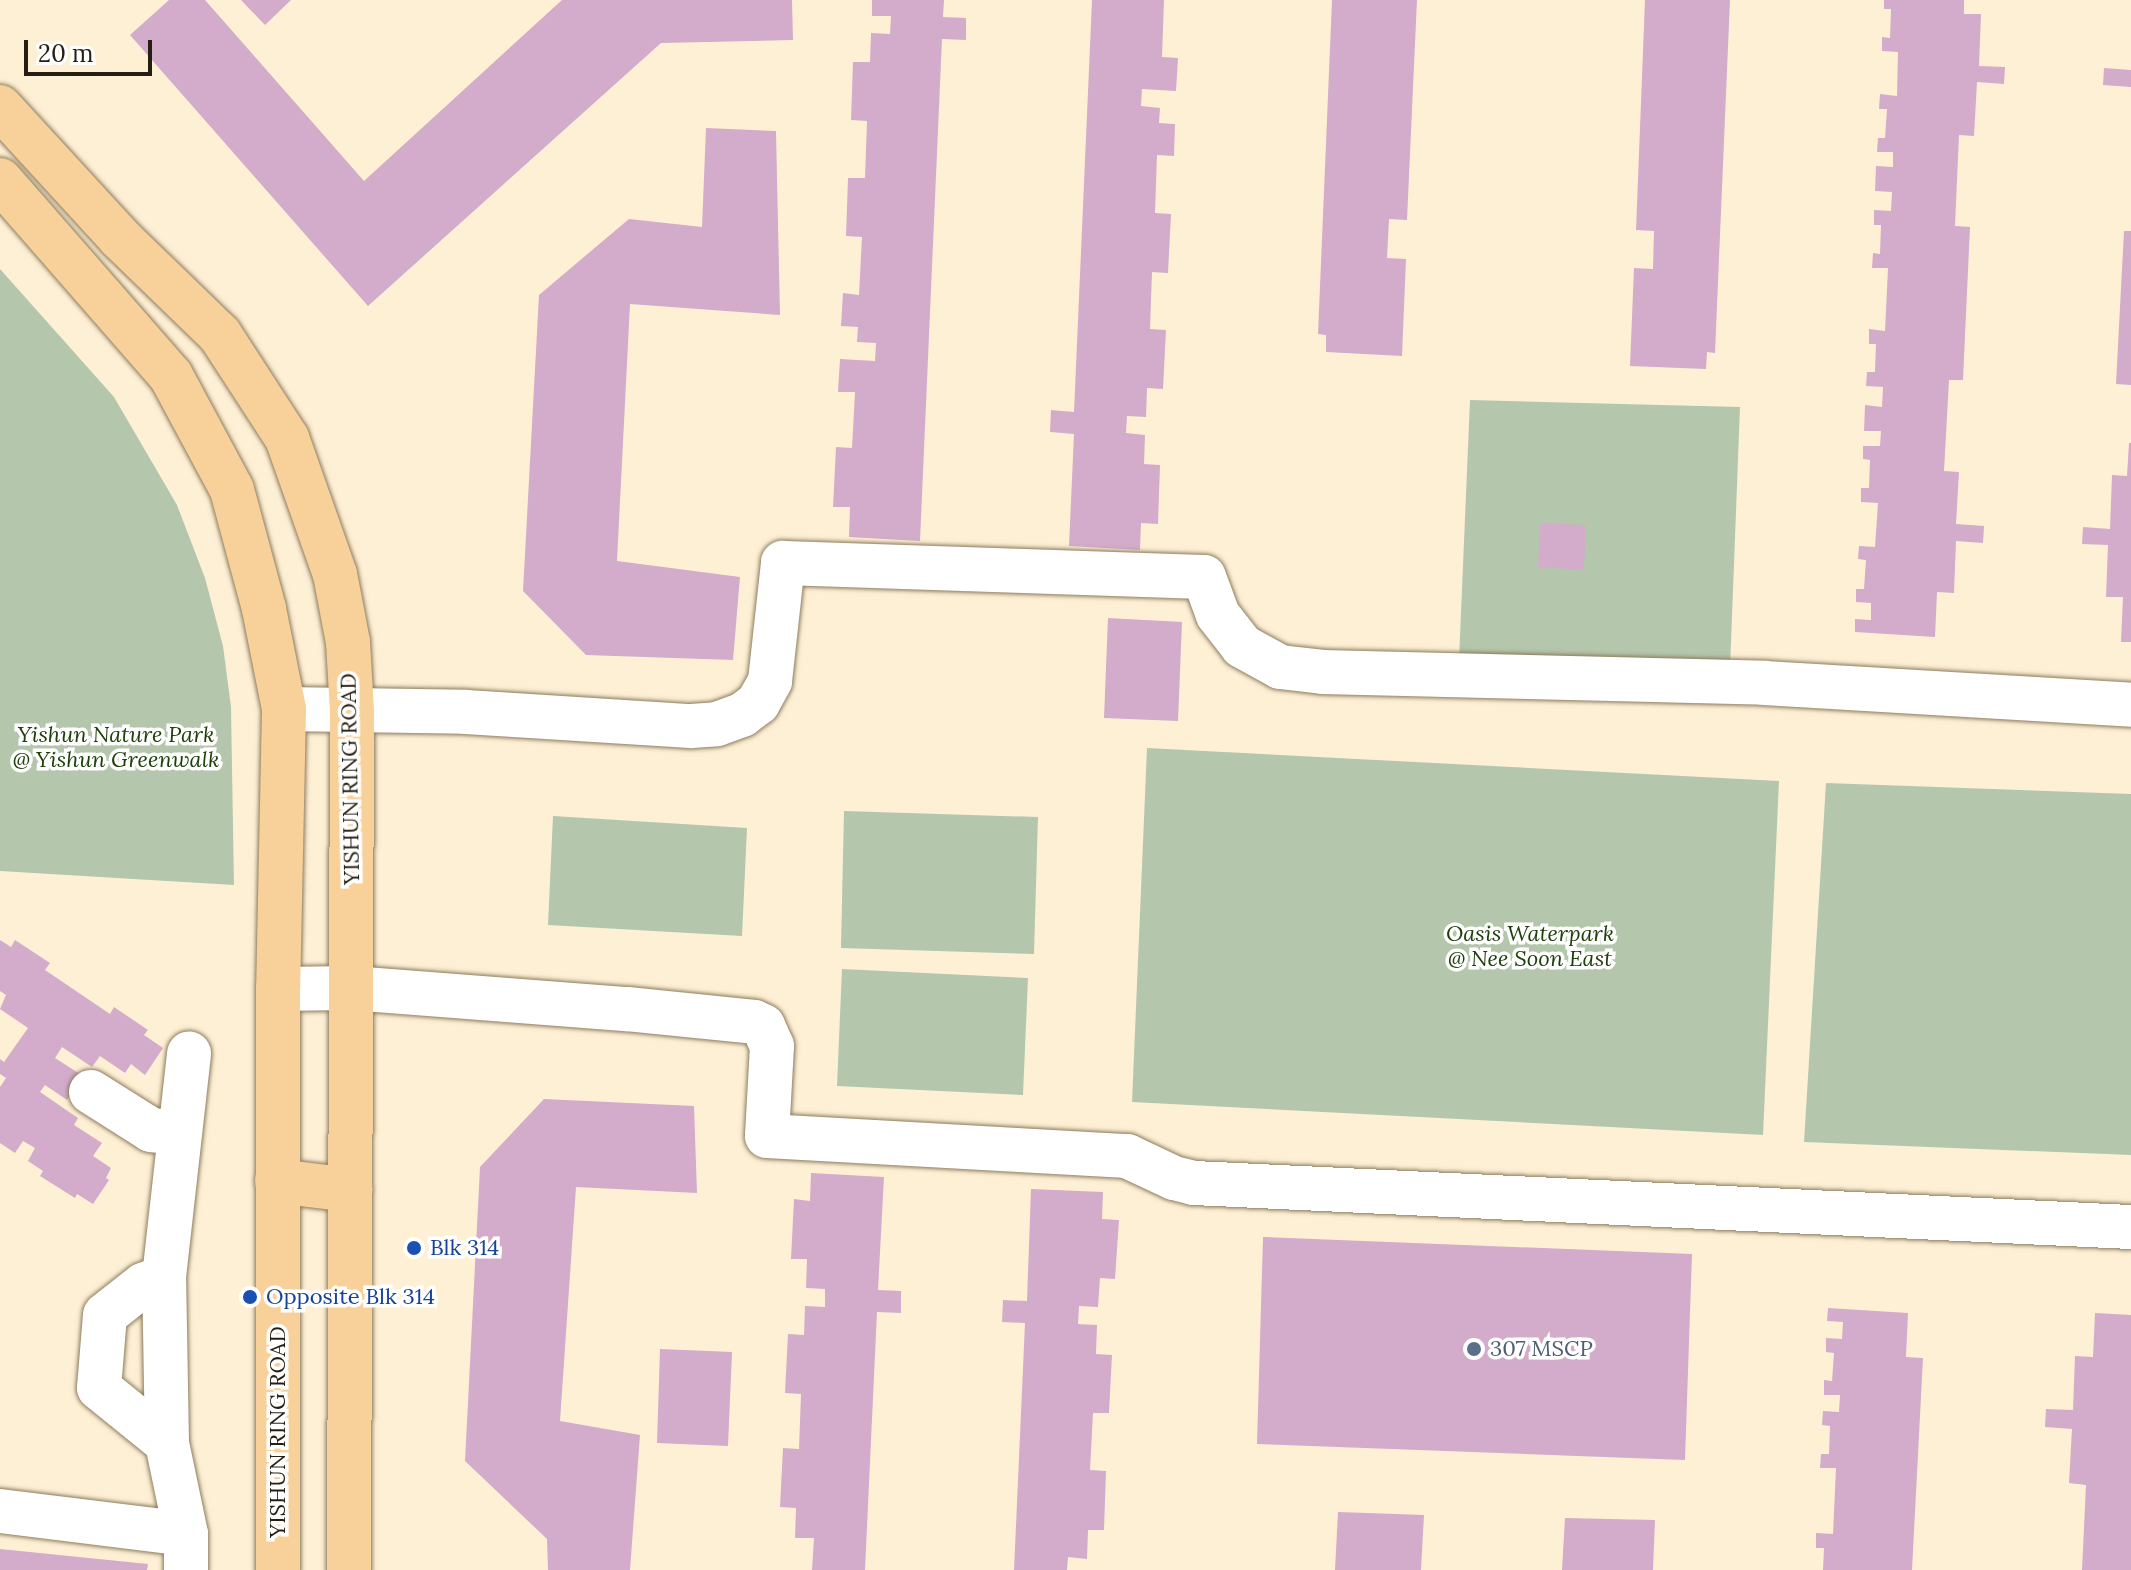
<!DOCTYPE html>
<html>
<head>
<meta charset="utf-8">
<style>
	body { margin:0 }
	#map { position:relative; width:2131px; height:1570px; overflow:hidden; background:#fef0d5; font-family:Lora,serif }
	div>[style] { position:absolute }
	.green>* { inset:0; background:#b4c7ac }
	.building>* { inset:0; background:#d2acca }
	.roads { filter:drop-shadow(0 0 2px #8d7c5e) drop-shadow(0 0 2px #8d7c5e) }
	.minor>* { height:44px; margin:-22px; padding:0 22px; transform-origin:22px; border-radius:22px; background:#fff }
	.major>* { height:44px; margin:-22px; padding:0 22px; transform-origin:22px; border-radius:22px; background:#f8d19a }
	.dots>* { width:22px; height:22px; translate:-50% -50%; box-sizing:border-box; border:4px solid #fff; border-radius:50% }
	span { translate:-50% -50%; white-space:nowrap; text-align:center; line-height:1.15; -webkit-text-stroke:7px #fff; paint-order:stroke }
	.park-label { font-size:22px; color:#1f400a; font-style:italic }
	.street-label { font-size:22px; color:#251e12 }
	.transit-label { font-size:22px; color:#164399 }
	.left { translate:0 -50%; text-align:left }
	.service-label { font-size:22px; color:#4e5e75 }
	.scale { position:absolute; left:24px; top:40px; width:128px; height:36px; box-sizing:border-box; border:4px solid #251e12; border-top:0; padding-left:10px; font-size:24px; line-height:28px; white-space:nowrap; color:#251e12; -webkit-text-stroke:6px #fff; paint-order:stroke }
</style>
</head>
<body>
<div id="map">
	<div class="green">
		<i style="clip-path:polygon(0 269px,114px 397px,177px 505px,205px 578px,223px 646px,231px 707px,234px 885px,0 871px)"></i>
		<i style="clip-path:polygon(1470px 400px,1740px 407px,1730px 669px,1459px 660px)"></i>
		<i style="clip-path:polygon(1147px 748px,1779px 781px,1763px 1135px,1132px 1102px)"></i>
		<i style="clip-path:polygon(1826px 783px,2131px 794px,2131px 1155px,1804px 1142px)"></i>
		<i style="clip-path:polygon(844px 811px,1038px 817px,1034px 954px,841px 948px)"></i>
		<i style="clip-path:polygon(553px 816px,747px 828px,742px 936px,548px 925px)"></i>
		<i style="clip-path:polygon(842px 969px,1028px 978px,1023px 1095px,837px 1086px)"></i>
	</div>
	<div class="building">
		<i style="clip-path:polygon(169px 0,205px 0,364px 181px,562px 0,792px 0,793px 40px,661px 43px,368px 306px,130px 35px)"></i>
		<i style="clip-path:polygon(241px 0,291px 0,265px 25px)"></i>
		<i style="clip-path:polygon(872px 0,944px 0,943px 17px,966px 18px,966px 40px,942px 39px,920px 541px,849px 537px,850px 507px,833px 507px,836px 447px,852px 448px,855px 392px,838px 392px,840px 359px,875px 361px,876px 343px,857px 342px,858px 327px,841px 326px,843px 293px,859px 295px,862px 237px,846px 236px,848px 178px,865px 178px,867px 121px,851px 120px,853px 62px,870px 62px,871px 33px,890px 34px,891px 16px,872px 16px)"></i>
		<i style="clip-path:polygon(1092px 0,1164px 0,1162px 57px,1178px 58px,1176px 91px,1142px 89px,1141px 106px,1160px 108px,1159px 123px,1175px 124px,1174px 156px,1157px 155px,1155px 213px,1171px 214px,1168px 273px,1152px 272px,1150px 329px,1166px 330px,1163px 389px,1147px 388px,1146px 417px,1127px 416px,1126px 433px,1145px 435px,1144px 464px,1160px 465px,1158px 524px,1141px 523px,1140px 550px,1069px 546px,1074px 434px,1050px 432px,1051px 410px,1074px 412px)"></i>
		<i style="clip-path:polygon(1332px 0,1417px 0,1407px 220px,1389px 219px,1387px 258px,1406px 259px,1402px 356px,1326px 352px,1326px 335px,1318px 334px)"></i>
		<i style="clip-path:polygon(1645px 0,1730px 0,1715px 353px,1707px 352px,1706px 369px,1630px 366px,1634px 268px,1653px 269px,1654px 231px,1636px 230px)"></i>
		<i style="clip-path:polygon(1884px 0,1964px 0,1964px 14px,1981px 14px,1979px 66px,2005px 67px,2004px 84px,1977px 82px,1974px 136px,1959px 135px,1955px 226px,1970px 227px,1963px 380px,1949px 380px,1944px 471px,1959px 472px,1956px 524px,1984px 526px,1983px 543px,1956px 541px,1954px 593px,1937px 592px,1935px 637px,1855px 632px,1855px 619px,1871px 620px,1871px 603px,1856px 602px,1856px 589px,1864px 589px,1866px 560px,1858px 559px,1859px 546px,1875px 547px,1878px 503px,1861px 502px,1861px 488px,1869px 488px,1870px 460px,1863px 459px,1863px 446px,1880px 446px,1881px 431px,1864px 431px,1865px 405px,1882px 407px,1883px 387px,1866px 386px,1867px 372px,1875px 372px,1876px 344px,1869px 344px,1869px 329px,1885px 331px,1888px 268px,1872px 268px,1873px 253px,1880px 254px,1881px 225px,1874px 225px,1874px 210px,1891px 211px,1892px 192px,1875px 191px,1876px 166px,1893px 167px,1893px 152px,1877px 152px,1878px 138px,1885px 138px,1887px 109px,1879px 109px,1880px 94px,1897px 96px,1898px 52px,1882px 51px,1882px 37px,1890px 38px,1891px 9px,1884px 9px)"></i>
		<i style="clip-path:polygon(2104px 68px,2131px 70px,2131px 87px,2103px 85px)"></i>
		<i style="clip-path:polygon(706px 128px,776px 131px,780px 315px,630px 304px,617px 561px,740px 577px,733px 660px,586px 655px,523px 591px,539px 295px,629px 219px,702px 227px)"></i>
		<i style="clip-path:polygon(2124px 231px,2131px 231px,2131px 385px,2116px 384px)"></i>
		<i style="clip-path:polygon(2129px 443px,2131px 443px,2131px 642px,2121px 642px,2123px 597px,2106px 597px,2108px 545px,2082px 544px,2083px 527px,2110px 529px,2112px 475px,2127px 476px)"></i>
		<i style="clip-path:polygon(1540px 523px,1586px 525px,1584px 570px,1538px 567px)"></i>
		<i style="clip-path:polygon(1108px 618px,1182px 622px,1178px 721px,1104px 718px)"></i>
		<i style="clip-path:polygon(0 940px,11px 947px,15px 940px,50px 963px,45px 970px,110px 1014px,114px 1007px,148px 1030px,144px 1035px,163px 1048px,145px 1075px,131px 1064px,125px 1073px,100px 1056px,92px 1067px,62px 1047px,55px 1058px,83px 1076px,67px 1100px,45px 1085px,40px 1092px,78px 1118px,74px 1125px,102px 1143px,93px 1156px,111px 1168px,106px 1178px,109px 1180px,93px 1204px,77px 1194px,75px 1198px,40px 1176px,43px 1171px,28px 1161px,35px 1148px,23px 1141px,15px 1153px,0 1143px,0 1087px,6px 1078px,0 1074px,0 1059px,4px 1062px,28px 1028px,0 1009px,6px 995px,0 991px)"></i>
		<i style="clip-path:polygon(544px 1099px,694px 1106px,697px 1193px,576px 1187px,560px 1421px,640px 1435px,630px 1570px,548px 1570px,547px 1539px,465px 1461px,480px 1167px)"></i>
		<i style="clip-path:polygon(811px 1173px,884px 1177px,878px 1290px,901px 1291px,901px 1313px,877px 1312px,865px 1570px,812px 1570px,814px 1538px,795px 1538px,796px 1508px,780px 1507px,783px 1448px,799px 1449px,801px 1394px,785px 1393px,788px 1334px,804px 1335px,805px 1306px,825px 1307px,825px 1289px,806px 1288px,807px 1259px,791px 1259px,794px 1199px,810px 1201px)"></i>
		<i style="clip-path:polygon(1031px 1189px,1103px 1192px,1102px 1219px,1119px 1220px,1115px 1279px,1100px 1278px,1098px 1307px,1079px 1306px,1078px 1324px,1097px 1325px,1096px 1354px,1112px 1355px,1109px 1413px,1093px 1413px,1090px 1470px,1106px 1471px,1104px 1530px,1088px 1530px,1087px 1559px,1068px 1557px,1067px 1570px,1014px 1570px,1025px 1323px,1002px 1322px,1003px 1300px,1027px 1301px)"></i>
		<i style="clip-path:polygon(1263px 1237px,1692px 1254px,1685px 1460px,1257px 1444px)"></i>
		<i style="clip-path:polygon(1828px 1308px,1908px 1313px,1906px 1357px,1923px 1358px,1912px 1570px,1823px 1570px,1824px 1548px,1816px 1548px,1816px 1533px,1833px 1534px,1836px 1468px,1820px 1468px,1821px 1454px,1829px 1454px,1830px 1426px,1822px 1425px,1823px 1411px,1839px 1412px,1840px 1395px,1824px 1395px,1824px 1380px,1832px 1381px,1834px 1353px,1826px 1352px,1826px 1338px,1842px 1339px,1843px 1322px,1827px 1321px)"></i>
		<i style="clip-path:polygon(2095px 1313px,2131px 1315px,2131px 1570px,2082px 1570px,2086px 1485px,2069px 1483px,2072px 1429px,2045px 1427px,2046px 1409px,2073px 1410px,2075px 1356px,2093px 1357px)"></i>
		<i style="clip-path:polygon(660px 1349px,732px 1352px,728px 1446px,657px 1443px)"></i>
		<i style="clip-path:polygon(1338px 1512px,1424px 1515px,1421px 1570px,1335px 1570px)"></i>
		<i style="clip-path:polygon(1565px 1518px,1655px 1520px,1653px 1570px,1562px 1570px)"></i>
		<i style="clip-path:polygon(0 1549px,148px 1564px,147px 1570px,0 1570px)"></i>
	</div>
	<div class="roads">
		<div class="minor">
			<i style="left:284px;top:709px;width:182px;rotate:0.9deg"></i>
			<i style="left:466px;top:712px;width:225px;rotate:3.6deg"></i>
			<i style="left:691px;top:726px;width:26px;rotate:-4deg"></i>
			<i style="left:717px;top:724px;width:27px;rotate:-20deg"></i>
			<i style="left:742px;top:715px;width:20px;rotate:-37deg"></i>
			<i style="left:758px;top:703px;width:25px;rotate:-61deg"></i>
			<i style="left:770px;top:681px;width:119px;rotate:-83.7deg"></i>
			<i style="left:783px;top:563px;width:421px;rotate:1.9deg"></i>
			<i style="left:1204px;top:577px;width:40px;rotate:69.8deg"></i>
			<i style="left:1218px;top:615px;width:39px;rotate:52deg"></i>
			<i style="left:1242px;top:646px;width:43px;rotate:28.9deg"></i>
			<i style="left:1280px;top:667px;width:43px;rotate:6.6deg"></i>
			<i style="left:1323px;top:672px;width:442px;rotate:1.4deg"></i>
			<i style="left:1765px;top:683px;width:367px;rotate:3.4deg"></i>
			<i style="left:278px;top:989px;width:73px;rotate:-0.8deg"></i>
			<i style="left:351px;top:988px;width:277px;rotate:4.4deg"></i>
			<i style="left:627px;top:1009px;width:128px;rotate:5.8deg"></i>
			<i style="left:754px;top:1022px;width:10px;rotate:24deg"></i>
			<i style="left:763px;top:1026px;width:22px;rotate:66deg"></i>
			<i style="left:772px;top:1046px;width:90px;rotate:93.2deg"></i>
			<i style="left:767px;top:1136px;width:361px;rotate:3.2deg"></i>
			<i style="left:1127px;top:1156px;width:52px;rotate:25.1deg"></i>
			<i style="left:1174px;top:1178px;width:21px;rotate:14deg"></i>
			<i style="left:1194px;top:1183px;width:938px;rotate:2.69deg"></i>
			<i style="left:91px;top:1092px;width:71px;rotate:32.3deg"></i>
			<i style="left:151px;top:1130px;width:29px;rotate:6deg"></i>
			<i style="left:164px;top:1277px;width:22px;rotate:159deg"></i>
			<i style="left:143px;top:1285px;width:48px;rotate:141.7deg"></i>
			<i style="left:105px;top:1315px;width:73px;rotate:94.7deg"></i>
			<i style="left:99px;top:1388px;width:87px;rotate:39deg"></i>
			<i style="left:0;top:1511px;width:187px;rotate:7deg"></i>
			<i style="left:186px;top:1570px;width:36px;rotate:-90deg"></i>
			<i style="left:186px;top:1534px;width:93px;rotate:-101.8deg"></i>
			<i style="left:167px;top:1443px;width:166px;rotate:-91deg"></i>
			<i style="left:164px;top:1277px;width:225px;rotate:-83.6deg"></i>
		</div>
		<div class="major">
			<i style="left:0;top:107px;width:178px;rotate:47.5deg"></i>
			<i style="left:120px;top:238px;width:139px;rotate:44.1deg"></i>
			<i style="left:220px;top:335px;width:123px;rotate:57deg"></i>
			<i style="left:287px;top:438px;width:144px;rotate:70.6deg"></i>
			<i style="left:335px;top:574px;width:69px;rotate:79.2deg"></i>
			<i style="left:348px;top:642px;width:69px;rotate:86.7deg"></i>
			<i style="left:352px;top:711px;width:859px;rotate:90.2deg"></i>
			<i style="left:0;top:180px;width:260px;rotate:48.9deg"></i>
			<i style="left:171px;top:376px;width:129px;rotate:61.8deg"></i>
			<i style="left:232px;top:490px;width:123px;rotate:74.9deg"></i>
			<i style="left:264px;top:609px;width:102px;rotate:78.7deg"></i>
			<i style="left:284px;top:709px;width:280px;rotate:91.2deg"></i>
			<i style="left:278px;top:989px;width:581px;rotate:90deg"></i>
			<i style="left:277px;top:1181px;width:74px;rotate:7deg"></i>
		</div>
	</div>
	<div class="dots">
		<i style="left:414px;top:1248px;background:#1a4fb4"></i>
		<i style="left:250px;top:1297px;background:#1a4fb4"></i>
		<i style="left:1474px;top:1349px;background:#5c6f8a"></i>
	</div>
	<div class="park-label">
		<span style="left:116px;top:747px">Yishun Nature Park<br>@ Yishun Greenwalk</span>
		<span style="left:1530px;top:946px">Oasis Waterpark<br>@ Nee Soon East</span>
	</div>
	<div class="street-label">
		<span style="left:350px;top:779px;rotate:-91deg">YISHUN RING ROAD</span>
		<span style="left:278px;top:1432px;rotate:-90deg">YISHUN RING ROAD</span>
	</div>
	<div class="transit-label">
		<span class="left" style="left:430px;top:1248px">Blk 314</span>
		<span class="left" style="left:266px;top:1297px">Opposite Blk 314</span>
	</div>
	<div class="service-label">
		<span class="left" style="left:1490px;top:1349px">307 MSCP</span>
	</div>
	<div class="scale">20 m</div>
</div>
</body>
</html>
